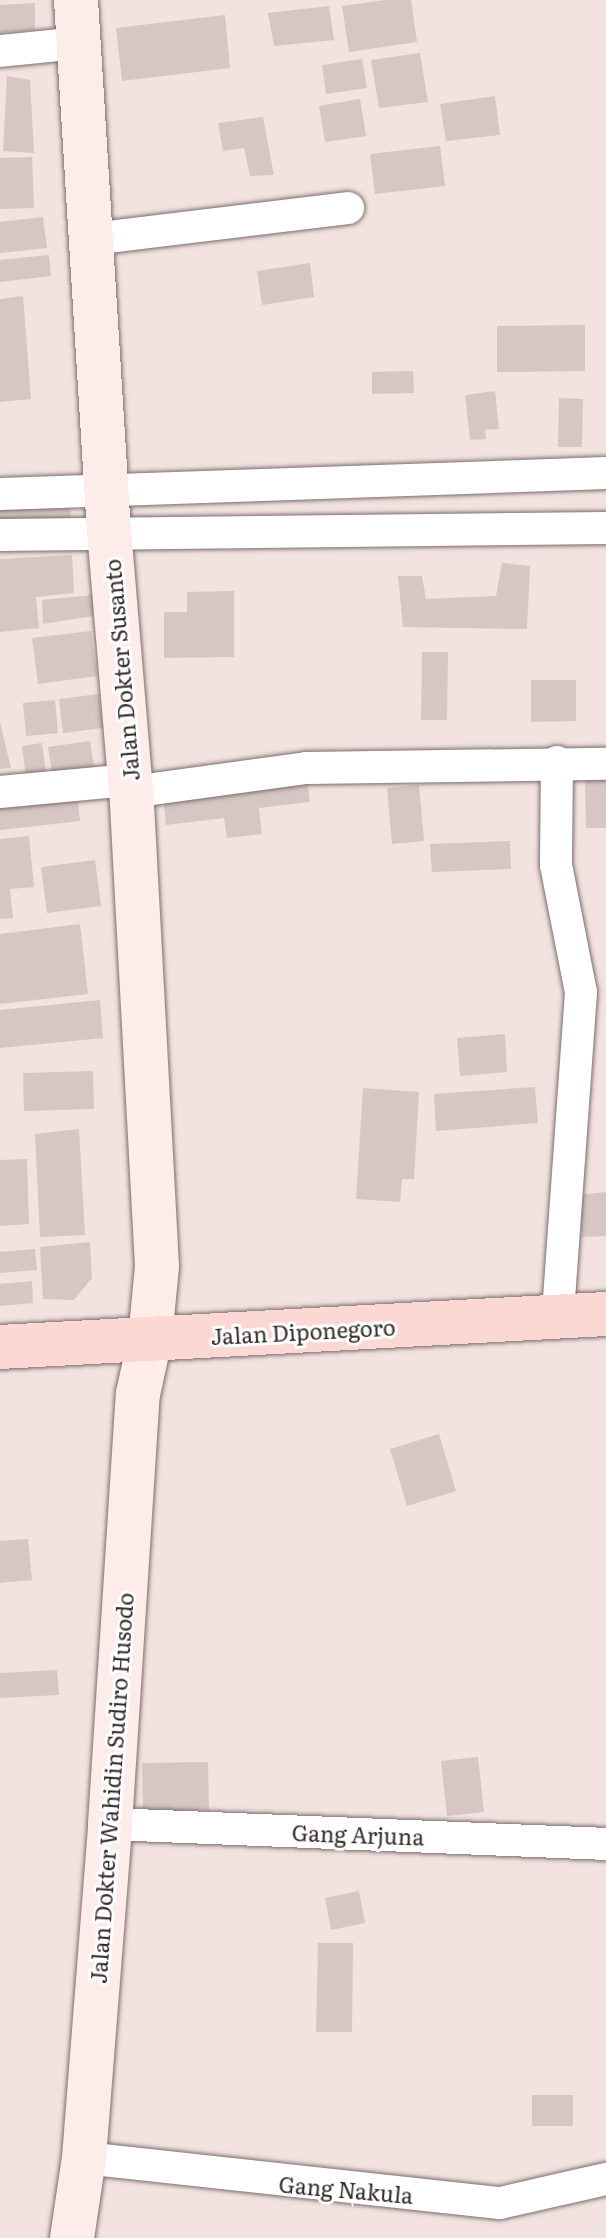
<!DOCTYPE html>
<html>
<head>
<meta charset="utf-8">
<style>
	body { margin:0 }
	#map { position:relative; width:606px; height:2238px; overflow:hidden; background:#f2e2e0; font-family:Literata,serif }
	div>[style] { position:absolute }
	.building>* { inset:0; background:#d6c6c4 }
	.roads { filter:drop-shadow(0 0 2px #7c6e6c) drop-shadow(0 0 2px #7c6e6c) }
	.street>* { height:32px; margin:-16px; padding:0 16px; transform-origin:16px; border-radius:16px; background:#fff }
	.secondary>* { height:44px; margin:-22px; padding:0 22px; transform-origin:22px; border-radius:22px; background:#fdece9 }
	.primary>* { height:44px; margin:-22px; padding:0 22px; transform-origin:22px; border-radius:22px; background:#fbd8d4 }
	span { translate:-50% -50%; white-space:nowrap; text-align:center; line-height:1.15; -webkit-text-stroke:6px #fff; paint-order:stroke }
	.street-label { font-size:22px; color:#312b2a }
</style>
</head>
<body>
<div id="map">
	<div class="building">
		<i style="clip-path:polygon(385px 0,411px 0,417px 42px,349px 52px,342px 6px)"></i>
		<i style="clip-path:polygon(35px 3px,35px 30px,0 33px,0 5px)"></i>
		<i style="clip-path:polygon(329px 6px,334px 40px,274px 46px,268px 13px)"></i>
		<i style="clip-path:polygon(225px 15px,230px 68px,122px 81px,116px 28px)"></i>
		<i style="clip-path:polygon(420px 53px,428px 102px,379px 108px,371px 60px)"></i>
		<i style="clip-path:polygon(362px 59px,367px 88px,326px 94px,322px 65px)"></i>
		<i style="clip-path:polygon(7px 76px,30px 80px,34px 153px,3px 151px)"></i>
		<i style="clip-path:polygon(495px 96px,500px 135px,446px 141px,440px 104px)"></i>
		<i style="clip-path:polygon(360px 99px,366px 136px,325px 142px,319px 106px)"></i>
		<i style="clip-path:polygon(263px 117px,274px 175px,250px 176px,244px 148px,223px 151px,218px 123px)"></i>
		<i style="clip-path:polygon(440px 146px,445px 186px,375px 194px,370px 154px)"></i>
		<i style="clip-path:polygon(32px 157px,34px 208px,0 209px,0 158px)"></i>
		<i style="clip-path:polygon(43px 217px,47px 248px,0 253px,0 222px)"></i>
		<i style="clip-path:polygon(49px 255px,51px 276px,0 282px,0 260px)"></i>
		<i style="clip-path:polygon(310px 263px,314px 297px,262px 305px,257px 271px)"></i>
		<i style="clip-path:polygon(23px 296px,31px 399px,0 402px,0 299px)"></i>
		<i style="clip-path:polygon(585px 325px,585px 371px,497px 372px,497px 326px)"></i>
		<i style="clip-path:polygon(413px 371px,414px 393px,372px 394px,372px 372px)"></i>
		<i style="clip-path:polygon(495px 391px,499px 429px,485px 430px,486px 439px,470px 440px,465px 395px)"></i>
		<i style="clip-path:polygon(559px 398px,583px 399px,582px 447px,558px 447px)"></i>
		<i style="clip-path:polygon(70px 504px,71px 520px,0 523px,0 506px)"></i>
		<i style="clip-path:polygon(72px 555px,74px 593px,36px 597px,39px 628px,0 632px,0 559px)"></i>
		<i style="clip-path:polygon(502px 563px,530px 566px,527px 629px,403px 627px,398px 576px,422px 576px,426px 599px,496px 596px)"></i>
		<i style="clip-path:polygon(234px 591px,234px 657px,164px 658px,164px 612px,187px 612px,187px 592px)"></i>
		<i style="clip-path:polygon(92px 595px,93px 616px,43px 624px,42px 600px)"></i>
		<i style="clip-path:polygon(91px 631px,97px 676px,38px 684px,32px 638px)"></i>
		<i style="clip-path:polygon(422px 652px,448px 652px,447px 720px,421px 720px)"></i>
		<i style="clip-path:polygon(531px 680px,576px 680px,576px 721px,531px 722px)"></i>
		<i style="clip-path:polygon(99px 694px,103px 728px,63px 733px,59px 699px)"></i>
		<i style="clip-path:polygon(55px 700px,58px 733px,26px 736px,23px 703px)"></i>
		<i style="clip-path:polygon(0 722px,11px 768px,0 769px)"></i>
		<i style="clip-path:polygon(90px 741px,95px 774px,53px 780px,48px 747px)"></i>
		<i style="clip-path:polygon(42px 743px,46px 775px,26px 778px,22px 746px)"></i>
		<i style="clip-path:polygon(307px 777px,310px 802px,259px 808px,262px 834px,227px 838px,224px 818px,166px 825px,163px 795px)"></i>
		<i style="clip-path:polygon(585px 780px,606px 780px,606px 828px,586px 828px)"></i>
		<i style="clip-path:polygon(419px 785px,424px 841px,392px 844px,387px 788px)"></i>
		<i style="clip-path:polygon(77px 791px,80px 821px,0 830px,0 800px)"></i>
		<i style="clip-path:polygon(29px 836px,34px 887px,10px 889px,13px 918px,0 919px,0 839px)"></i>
		<i style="clip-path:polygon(510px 841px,511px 869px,432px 872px,430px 844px)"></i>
		<i style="clip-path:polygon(95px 860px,101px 906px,47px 913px,41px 867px)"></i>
		<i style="clip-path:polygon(80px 924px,88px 994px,0 1004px,0 934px)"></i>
		<i style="clip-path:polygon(100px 1000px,103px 1038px,0 1048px,0 1010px)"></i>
		<i style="clip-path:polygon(505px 1034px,507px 1072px,460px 1076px,457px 1038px)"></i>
		<i style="clip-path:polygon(93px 1071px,94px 1109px,24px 1111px,23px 1073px)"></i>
		<i style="clip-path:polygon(535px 1087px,538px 1123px,436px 1131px,434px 1094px)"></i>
		<i style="clip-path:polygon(363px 1088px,419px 1092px,414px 1179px,402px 1179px,400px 1202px,356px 1199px)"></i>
		<i style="clip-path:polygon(79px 1129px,85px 1235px,40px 1237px,35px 1134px)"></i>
		<i style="clip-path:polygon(27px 1159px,29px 1224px,0 1226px,0 1160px)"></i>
		<i style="clip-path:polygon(606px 1192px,606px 1236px,582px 1237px,579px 1195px)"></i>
		<i style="clip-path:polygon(90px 1242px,92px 1278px,74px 1300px,43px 1299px,40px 1247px)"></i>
		<i style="clip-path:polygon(35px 1249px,37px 1270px,0 1273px,0 1252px)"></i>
		<i style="clip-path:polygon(32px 1281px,33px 1303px,0 1306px,0 1284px)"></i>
		<i style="clip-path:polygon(439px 1434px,456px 1491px,407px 1506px,390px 1449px)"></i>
		<i style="clip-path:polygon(28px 1539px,32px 1580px,0 1583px,0 1541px)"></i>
		<i style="clip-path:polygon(57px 1670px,59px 1695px,0 1698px,0 1673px)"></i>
		<i style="clip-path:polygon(478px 1757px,484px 1812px,447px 1816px,441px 1761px)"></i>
		<i style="clip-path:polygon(208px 1762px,209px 1810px,143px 1812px,142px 1763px)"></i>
		<i style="clip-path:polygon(359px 1891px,365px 1923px,331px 1930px,325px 1898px)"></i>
		<i style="clip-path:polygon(318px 1943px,353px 1943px,352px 2032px,316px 2032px)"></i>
		<i style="clip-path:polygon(532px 2095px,573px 2095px,573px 2126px,532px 2126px)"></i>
	</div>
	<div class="roads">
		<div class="street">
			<i style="left:0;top:51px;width:79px;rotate:-5.8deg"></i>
			<i style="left:92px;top:239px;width:258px;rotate:-6.9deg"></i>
			<i style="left:0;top:494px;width:606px;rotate:-1.98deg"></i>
			<i style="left:0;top:535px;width:606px;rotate:-0.66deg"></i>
			<i style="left:557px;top:762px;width:103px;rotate:90.6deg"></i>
			<i style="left:556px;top:865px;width:129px;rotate:78.9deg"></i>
			<i style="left:581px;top:992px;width:325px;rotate:94.1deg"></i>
			<i style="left:0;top:792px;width:131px;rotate:-5.3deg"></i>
			<i style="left:131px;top:792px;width:177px;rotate:-7.8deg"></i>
			<i style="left:306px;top:768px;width:300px;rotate:-0.8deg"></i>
			<i style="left:110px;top:1824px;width:496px;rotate:2.3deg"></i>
			<i style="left:84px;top:2158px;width:418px;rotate:6.2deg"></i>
			<i style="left:500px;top:2203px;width:109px;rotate:-12.8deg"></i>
		</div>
		<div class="secondary">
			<i style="left:72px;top:2238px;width:81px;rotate:-81.5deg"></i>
			<i style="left:84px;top:2158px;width:335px;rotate:-85.5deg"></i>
			<i style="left:110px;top:1824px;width:431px;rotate:-86.3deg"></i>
			<i style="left:138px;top:1394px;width:56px;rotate:-77.7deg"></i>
			<i style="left:150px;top:1339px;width:73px;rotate:-84.5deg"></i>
			<i style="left:157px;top:1266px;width:475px;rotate:-93.1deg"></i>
			<i style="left:131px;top:792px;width:261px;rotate:-94.8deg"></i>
			<i style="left:109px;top:532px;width:533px;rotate:-93.55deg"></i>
		</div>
		<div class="primary">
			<i style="left:0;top:1347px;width:607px;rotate:-3.12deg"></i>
		</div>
	</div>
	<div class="street-label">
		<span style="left:121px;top:670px;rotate:-95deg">Jalan Dokter Susanto</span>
		<span style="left:303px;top:1331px;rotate:-3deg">Jalan Diponegoro</span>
		<span style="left:111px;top:1788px;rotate:-86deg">Jalan Dokter Wahidin Sudiro Husodo</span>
		<span style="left:358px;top:1834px;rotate:2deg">Gang Arjuna</span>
		<span style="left:346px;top:2189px;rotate:5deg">Gang Nakula</span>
	</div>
</div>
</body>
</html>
